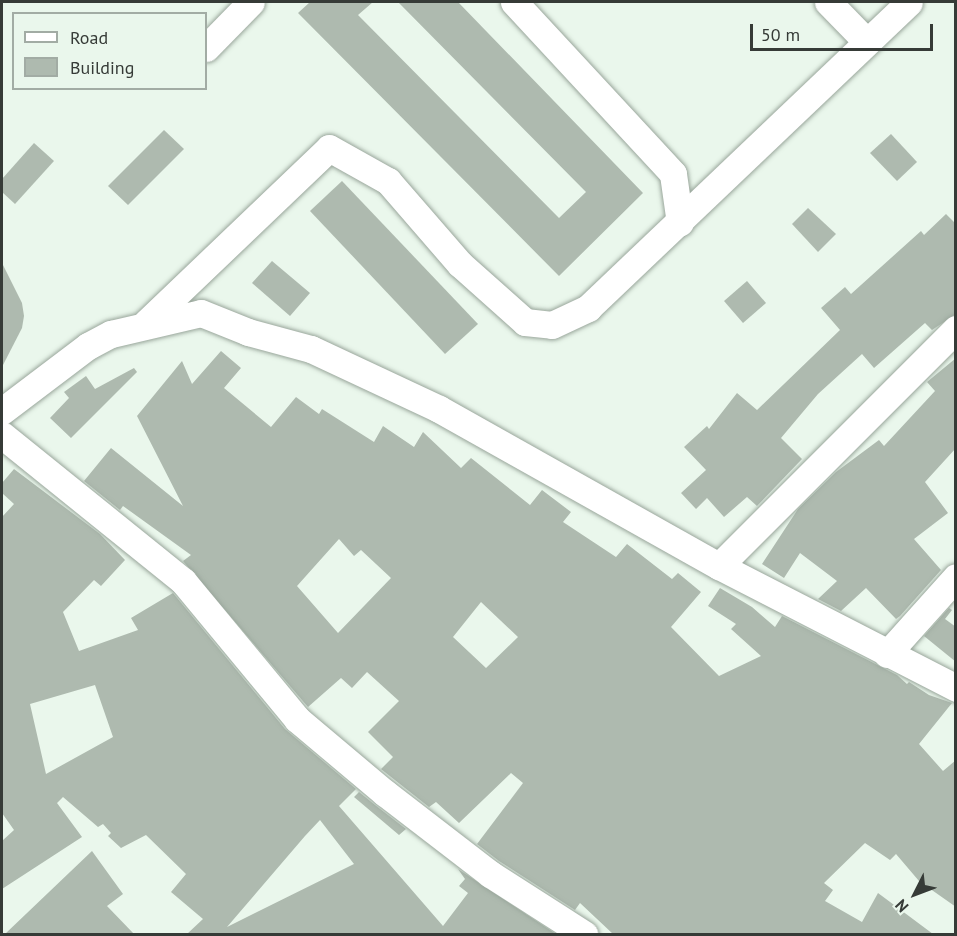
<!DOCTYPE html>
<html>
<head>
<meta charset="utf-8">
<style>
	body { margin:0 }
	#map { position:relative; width:957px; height:936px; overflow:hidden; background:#eaf7ec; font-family:"PT Sans",sans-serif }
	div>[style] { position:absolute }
	.building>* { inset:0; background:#aebaaf }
	.roads { filter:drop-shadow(0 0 2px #99a69b) drop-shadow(0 0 2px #99a69b) }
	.minor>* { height:27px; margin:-13.5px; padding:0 13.5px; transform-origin:13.5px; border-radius:13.5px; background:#fff }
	span { translate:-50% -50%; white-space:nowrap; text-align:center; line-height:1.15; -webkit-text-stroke:6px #eaf7ec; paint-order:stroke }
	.frame { position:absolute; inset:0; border:3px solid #363b37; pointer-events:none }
	.legend { position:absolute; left:12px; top:12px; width:195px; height:78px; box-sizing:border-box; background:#eaf7ec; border:2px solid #a2aca4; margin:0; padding:8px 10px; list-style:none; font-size:18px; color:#363b37 }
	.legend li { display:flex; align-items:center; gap:12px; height:30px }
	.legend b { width:30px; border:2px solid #a2aca4 }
	.north { position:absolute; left:885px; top:864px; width:60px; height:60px; -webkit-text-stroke:4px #eaf7ec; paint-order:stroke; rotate:228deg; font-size:16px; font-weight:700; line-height:24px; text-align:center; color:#363b37 }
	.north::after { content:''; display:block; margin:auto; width:21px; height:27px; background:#363b37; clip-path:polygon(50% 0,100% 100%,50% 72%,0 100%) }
	.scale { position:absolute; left:750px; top:24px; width:183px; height:27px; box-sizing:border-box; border:3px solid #363b37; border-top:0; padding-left:8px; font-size:18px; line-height:21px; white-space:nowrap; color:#363b37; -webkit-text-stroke:4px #eaf7ec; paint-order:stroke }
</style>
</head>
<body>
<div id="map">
	<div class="building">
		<i style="clip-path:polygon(310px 2px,373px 2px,358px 15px,559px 218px,586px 192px,398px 2px,458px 2px,643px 193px,559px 276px,298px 13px)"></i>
		<i style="clip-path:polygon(164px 130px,184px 149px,128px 205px,108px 186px)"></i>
		<i style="clip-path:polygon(891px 134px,917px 162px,897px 181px,870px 153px)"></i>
		<i style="clip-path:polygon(34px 143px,54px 161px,15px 204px,2px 192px,2px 179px)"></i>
		<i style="clip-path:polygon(342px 181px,478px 324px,445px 354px,310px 211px)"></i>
		<i style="clip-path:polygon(808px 208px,836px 234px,818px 252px,792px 224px)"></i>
		<i style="clip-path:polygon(946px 214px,956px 224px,956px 314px,932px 330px,925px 323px,874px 368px,862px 354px,818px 394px,781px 438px,802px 459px,757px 506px,747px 497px,724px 517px,707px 498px,696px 509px,681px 493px,706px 470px,684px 447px,707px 426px,709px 429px,737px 393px,757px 410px,840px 330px,821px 308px,845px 287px,851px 294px,921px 231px,924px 235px)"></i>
		<i style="clip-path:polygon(272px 261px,310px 293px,290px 316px,252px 283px)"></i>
		<i style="clip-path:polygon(2px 263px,22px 303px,24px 316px,22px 328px,2px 367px)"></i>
		<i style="clip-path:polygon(747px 281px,766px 303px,743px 323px,724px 301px)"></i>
		<i style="clip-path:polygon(evenodd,221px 351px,241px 368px,224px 388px,271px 427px,296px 397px,319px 414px,322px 409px,374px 442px,383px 426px,414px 447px,423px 432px,461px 468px,471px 458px,530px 505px,542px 490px,571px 512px,563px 522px,616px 557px,627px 544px,672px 579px,678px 573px,701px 592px,671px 627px,719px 676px,761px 656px,731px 629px,736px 624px,708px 606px,720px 588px,752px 607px,775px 627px,782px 616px,897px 675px,907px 684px,909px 682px,929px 695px,952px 703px,919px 744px,943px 771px,956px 760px,956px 907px,919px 881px,896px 854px,890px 860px,865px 843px,824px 883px,833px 890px,825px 901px,862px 922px,878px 893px,933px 934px,613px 934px,580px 903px,575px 910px,499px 861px,477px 844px,523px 783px,511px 773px,459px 823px,436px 802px,429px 807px,381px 769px,393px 757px,368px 732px,399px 701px,367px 672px,352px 688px,341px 678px,308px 707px,183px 561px,191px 555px,123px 506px,120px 510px,84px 481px,111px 448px,183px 506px,137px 416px,182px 361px,192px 384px,221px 351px,339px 539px,354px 556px,361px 550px,391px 578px,338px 633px,297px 586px,339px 539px,221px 351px,481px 602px,518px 637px,486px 668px,453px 637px,481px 602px)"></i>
		<i style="clip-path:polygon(956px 358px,956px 448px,925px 482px,948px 513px,914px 539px,941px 570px,900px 616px,896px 619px,866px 588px,841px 611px,818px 599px,837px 581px,800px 553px,784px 578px,762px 564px,798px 509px,836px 472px,879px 440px,884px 446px,935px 391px,927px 382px)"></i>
		<i style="clip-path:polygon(134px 368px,137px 372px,71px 438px,50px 418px,69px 398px,64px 392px,86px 376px,95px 389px)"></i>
		<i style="clip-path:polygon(evenodd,14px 469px,100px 534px,125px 560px,101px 586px,94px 580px,63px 612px,79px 651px,138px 630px,131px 618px,173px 593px,285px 729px,356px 789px,339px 806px,443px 926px,468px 893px,459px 886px,465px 879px,458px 869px,556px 934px,187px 934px,203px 919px,171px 892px,186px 874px,146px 835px,121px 848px,108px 836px,111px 833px,103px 824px,98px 827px,63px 797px,57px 803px,82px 837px,2px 889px,2px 841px,14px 830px,2px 813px,2px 517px,14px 504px,2px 493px,2px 483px,14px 469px,95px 685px,113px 737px,46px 774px,30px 704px,95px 685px,14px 469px,320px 820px,354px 864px,227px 927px,305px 836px,320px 820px)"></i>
		<i style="clip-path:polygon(949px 608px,952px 610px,945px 619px,956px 627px,956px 662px,924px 636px)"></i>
		<i style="clip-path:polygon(359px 792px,375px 805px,406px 829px,399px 835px,354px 797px)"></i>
		<i style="clip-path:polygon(92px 851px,123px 894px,107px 906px,134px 934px,5px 934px)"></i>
	</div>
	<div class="roads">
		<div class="minor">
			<i style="left:514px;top:2px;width:234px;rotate:47.2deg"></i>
			<i style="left:673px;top:174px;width:49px;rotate:81.9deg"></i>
			<i style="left:828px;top:2px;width:54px;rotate:45.7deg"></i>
			<i style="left:206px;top:48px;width:64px;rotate:-45.6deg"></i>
			<i style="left:146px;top:323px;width:253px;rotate:-43.7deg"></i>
			<i style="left:329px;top:148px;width:68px;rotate:29.2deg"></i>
			<i style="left:388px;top:181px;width:110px;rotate:49.1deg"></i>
			<i style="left:460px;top:264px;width:87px;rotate:41.7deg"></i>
			<i style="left:525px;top:322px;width:27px;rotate:6deg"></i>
			<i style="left:552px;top:325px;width:40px;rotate:-25deg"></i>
			<i style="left:588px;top:308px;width:443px;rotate:-43.6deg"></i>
			<i style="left:2px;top:411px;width:108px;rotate:-37.1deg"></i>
			<i style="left:88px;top:346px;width:26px;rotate:-28deg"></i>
			<i style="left:111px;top:334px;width:92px;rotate:-13.1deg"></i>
			<i style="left:201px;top:313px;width:51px;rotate:22deg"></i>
			<i style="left:248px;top:332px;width:65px;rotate:15.1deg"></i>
			<i style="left:311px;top:349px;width:141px;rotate:25.1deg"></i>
			<i style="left:439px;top:409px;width:321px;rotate:29.3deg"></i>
			<i style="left:719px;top:566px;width:267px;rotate:27.2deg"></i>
			<i style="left:2px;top:435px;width:233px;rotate:38.9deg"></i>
			<i style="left:183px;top:581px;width:179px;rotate:50.4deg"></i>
			<i style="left:297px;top:719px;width:115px;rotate:40.1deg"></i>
			<i style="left:385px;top:793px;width:133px;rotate:37.6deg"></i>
			<i style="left:490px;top:874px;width:112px;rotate:32.6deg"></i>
			<i style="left:719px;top:566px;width:335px;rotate:-45deg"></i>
			<i style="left:887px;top:654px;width:103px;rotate:-48.1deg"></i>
		</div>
	</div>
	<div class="frame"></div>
	<ul class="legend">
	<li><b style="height:8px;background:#fff"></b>Road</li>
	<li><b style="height:16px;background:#aebaaf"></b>Building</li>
	</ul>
	<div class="north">N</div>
	<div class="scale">50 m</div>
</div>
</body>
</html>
